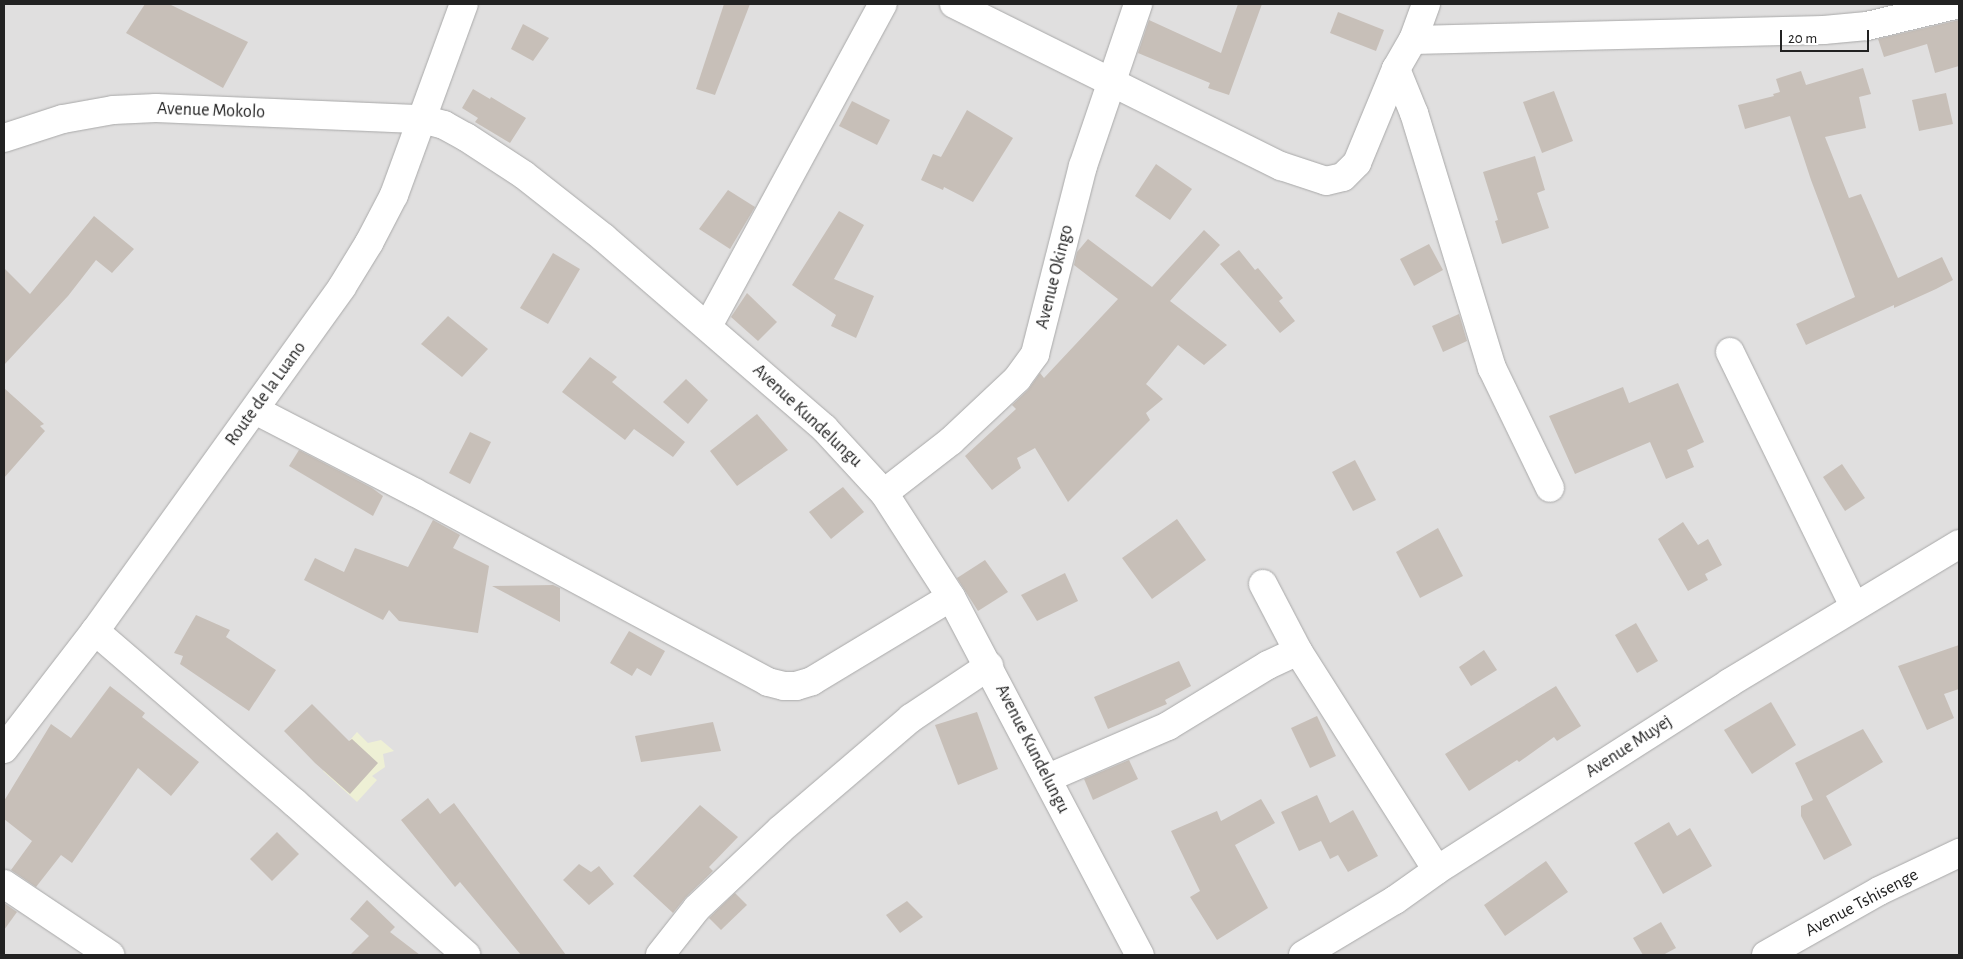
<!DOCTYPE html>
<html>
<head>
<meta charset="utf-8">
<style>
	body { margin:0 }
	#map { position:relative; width:1963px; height:959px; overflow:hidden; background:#f2efe9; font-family:"Alegreya Sans",sans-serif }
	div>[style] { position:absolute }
	.residential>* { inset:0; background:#e0dfdf }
	.farmland>* { inset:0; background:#eef0d5 }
	.building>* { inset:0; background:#c7bfb8 }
	.roads { filter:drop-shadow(0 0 1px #a9a9a9) drop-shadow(0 0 1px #a9a9a9) }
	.minor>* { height:28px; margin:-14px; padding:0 14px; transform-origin:14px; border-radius:14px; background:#fff }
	span { translate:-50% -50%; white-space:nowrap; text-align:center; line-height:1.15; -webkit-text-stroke:4px #fff; paint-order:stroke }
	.street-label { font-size:18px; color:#222 }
	.frame { position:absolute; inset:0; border:5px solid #222; pointer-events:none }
	.scale { position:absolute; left:1780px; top:30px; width:89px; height:22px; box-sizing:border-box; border:2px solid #222; border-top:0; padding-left:6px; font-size:15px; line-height:18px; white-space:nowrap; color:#222; -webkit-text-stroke:4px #fff; paint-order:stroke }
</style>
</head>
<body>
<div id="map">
	<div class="residential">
		<i style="clip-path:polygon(4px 4px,1959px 4px,1959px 955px,4px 955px)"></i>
	</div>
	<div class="farmland">
		<i style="clip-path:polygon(357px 732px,368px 743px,381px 740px,394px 751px,383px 754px,385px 767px,372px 776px,377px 780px,357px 802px,323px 771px)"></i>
	</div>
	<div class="building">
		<i style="clip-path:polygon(145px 4px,169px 4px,248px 42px,223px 88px,126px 33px)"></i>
		<i style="clip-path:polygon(724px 4px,750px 4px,715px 95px,696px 89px)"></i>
		<i style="clip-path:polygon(1238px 4px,1262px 4px,1229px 95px,1208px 88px,1210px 83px,1138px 53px,1149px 20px,1221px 53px)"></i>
		<i style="clip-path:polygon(1338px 12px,1384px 30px,1376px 51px,1330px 33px)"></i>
		<i style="clip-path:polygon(1959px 20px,1959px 66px,1935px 73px,1927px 44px,1884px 57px,1878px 39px)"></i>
		<i style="clip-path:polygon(523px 24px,549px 38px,533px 61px,511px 49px)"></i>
		<i style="clip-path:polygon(1863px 68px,1871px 94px,1859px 97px,1866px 128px,1825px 137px,1849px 198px,1861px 194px,1898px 278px,1942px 257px,1953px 280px,1936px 289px,1894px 308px,1894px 305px,1806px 345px,1796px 324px,1855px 297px,1811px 180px,1790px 116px,1745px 129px,1738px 105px,1774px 96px,1773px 94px,1780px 92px,1776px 79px,1801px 71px,1806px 85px)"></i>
		<i style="clip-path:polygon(473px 89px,490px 99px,491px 97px,526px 118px,510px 143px,475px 122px,478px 118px,462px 108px)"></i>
		<i style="clip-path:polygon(1554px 91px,1573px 141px,1542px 153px,1523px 102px)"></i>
		<i style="clip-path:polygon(1946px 93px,1953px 124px,1919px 131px,1912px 100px)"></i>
		<i style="clip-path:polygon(852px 101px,890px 120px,877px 145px,839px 126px)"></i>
		<i style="clip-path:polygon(967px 110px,1013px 138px,973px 202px,944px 187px,943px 190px,921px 180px,933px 154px,941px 157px)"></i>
		<i style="clip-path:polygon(1535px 156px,1545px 190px,1537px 193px,1549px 228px,1502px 244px,1495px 221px,1498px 220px,1483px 172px)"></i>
		<i style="clip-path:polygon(1156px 164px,1192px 189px,1170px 220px,1135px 196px)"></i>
		<i style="clip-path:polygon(728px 190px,755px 207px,730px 249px,699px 229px)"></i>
		<i style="clip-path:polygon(839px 211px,864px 225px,834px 279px,874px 296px,856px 338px,831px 326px,836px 315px,792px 285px)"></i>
		<i style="clip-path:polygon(94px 216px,134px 249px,112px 273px,96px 260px,68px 296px,4px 365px,4px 268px,30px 294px)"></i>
		<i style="clip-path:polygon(1204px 230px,1220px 245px,1170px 301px,1227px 345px,1204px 365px,1178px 345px,1146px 384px,1163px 399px,1146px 413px,1150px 420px,1068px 502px,1035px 448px,1017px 458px,1021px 468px,992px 490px,965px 456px,1016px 409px,1012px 405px,1028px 390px,1040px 373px,1044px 378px,1118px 299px,1074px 265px,1077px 252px,1088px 239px,1152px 287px)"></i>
		<i style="clip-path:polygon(1429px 244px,1443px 270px,1414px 286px,1400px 259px)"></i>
		<i style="clip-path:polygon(1239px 250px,1255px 270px,1258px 268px,1283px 298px,1279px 301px,1295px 321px,1280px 333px,1220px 264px)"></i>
		<i style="clip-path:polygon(553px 253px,580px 269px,548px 324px,520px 308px)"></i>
		<i style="clip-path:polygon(747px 293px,777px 322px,758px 341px,731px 317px)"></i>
		<i style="clip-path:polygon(1459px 314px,1467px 341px,1443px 352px,1432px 326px)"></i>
		<i style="clip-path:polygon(448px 316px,488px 349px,462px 377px,421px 344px)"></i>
		<i style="clip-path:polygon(590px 357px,617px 377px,612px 382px,685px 442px,673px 457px,634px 429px,625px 440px,562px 392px)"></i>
		<i style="clip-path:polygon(686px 379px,708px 400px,688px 424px,663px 402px)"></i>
		<i style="clip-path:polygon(1678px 383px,1704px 442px,1687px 450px,1694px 467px,1666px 479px,1650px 442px,1575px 474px,1549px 416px,1623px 387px,1629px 403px)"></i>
		<i style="clip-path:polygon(4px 388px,44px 424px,40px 426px,45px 431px,4px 478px)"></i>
		<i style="clip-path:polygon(757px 414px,788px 450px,737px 486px,710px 451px)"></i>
		<i style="clip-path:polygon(470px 432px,491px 442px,470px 484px,449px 473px)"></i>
		<i style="clip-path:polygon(299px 450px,372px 488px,383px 496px,373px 516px,289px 466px)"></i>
		<i style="clip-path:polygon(1355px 460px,1376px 500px,1353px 511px,1332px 472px)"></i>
		<i style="clip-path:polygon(1842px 464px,1865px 498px,1845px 511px,1823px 477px)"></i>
		<i style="clip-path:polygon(843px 487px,864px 512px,831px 539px,809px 512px)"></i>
		<i style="clip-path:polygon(1177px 519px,1206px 560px,1152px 599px,1122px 558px)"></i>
		<i style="clip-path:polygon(433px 520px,460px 535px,453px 548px,489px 566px,478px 633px,399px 621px,389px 610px,383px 620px,304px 580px,315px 558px,344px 572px,355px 548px,408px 567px)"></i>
		<i style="clip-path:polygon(1683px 522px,1698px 545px,1708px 539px,1722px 565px,1705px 574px,1708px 580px,1688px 591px,1658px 539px)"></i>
		<i style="clip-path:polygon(1438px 528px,1463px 576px,1420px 598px,1396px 552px)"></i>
		<i style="clip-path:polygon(985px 560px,1008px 592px,978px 611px,957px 578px)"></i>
		<i style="clip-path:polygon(1065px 573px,1078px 601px,1037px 621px,1021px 595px)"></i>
		<i style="clip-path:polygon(553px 585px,560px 588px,560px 622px,492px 586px)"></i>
		<i style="clip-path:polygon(196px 615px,230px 630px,226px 637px,276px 670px,249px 711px,180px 664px,183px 656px,174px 653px)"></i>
		<i style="clip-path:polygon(1636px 623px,1658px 661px,1637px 673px,1615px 635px)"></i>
		<i style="clip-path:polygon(629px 631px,665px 651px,651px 676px,637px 668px,632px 676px,610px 663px)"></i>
		<i style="clip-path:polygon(1959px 645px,1959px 689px,1944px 694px,1954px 718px,1927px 730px,1898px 666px)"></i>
		<i style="clip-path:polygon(1484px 650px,1497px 670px,1471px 686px,1459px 667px)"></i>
		<i style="clip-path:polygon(1179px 661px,1191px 686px,1165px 700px,1167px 704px,1108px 729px,1094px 697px)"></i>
		<i style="clip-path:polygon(110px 686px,145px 713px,142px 717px,199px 762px,171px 796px,138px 768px,72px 863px,61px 855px,36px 887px,11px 870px,32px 841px,4px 819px,4px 801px,51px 724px,71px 738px)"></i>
		<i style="clip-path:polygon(1556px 686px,1581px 726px,1557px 741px,1554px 737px,1519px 762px,1517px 760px,1469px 791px,1445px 754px)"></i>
		<i style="clip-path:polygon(1771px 702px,1796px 745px,1752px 774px,1724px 730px)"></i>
		<i style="clip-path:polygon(312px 704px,349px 741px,352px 739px,378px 763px,350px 794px,315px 763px,284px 731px)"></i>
		<i style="clip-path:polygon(977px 712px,998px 769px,958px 785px,935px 725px)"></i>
		<i style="clip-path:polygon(1317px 716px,1336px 756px,1310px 768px,1291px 728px)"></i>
		<i style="clip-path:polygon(713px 722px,721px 751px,641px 762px,635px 736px)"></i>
		<i style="clip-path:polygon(1863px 729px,1883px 762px,1826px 796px,1852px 845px,1824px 860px,1801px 816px,1801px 806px,1813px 800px,1795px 763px)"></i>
		<i style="clip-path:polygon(1129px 760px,1138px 779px,1093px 800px,1084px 779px)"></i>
		<i style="clip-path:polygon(1317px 795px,1330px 823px,1353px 810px,1378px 856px,1348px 872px,1338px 855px,1330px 859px,1321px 841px,1299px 851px,1281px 812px)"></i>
		<i style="clip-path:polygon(428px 798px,440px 814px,454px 803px,566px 955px,521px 955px,460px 882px,455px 887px,401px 820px)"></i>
		<i style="clip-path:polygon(1261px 799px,1275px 823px,1235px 845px,1268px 908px,1217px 940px,1190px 897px,1200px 891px,1171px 831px,1217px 811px,1221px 821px)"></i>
		<i style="clip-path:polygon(700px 805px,738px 837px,709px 867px,713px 871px,686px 897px,673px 913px,633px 876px)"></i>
		<i style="clip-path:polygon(1669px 822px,1677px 836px,1690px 828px,1712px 866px,1663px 894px,1634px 843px)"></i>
		<i style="clip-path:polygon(277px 832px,299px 854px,272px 881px,250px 859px)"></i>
		<i style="clip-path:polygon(1546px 861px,1568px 892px,1505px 936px,1484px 905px)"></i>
		<i style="clip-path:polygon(579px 864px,591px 872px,599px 866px,614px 884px,589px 905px,563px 880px)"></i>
		<i style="clip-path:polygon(735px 893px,747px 905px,721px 930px,709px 918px)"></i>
		<i style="clip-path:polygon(367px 900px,395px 927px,390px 932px,420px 955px,350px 955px,369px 936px,350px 919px)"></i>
		<i style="clip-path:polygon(907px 901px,923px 917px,900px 933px,886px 915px)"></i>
		<i style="clip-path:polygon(4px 903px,17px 912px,4px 930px)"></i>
		<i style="clip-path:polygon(1661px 922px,1676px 948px,1663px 955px,1643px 955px,1633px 938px)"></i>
	</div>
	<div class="roads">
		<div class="minor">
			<i style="left:954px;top:4px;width:365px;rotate:26.4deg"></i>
			<i style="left:1281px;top:166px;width:47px;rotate:18.4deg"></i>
			<i style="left:1326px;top:181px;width:17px;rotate:-13deg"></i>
			<i style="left:1343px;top:177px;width:20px;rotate:-45deg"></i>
			<i style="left:1357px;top:163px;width:102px;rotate:-67.5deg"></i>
			<i style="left:1396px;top:69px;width:34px;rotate:-60deg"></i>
			<i style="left:1413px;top:40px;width:38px;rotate:-70deg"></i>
			<i style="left:1413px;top:40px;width:411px;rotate:-1.4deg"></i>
			<i style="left:1824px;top:30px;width:43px;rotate:-5.3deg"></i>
			<i style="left:1867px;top:26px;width:95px;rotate:-13.4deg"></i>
			<i style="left:1396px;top:69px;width:48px;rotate:67.8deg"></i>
			<i style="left:1414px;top:113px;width:267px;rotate:73deg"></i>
			<i style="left:1492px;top:368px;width:133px;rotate:64.2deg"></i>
			<i style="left:4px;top:138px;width:62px;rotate:-17.9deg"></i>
			<i style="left:63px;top:119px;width:51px;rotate:-10.2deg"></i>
			<i style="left:113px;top:110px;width:43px;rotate:-2.7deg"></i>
			<i style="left:156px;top:108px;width:266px;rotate:2.4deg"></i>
			<i style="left:422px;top:119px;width:23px;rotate:15deg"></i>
			<i style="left:444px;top:125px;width:25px;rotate:29deg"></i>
			<i style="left:466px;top:137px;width:69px;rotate:33.2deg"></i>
			<i style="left:524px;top:175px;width:102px;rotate:38.2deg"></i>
			<i style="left:604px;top:238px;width:291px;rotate:40.8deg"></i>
			<i style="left:824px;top:428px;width:88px;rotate:47.3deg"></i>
			<i style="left:884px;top:493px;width:124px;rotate:57.2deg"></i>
			<i style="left:951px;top:597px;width:405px;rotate:62.2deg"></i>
			<i style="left:708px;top:326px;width:366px;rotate:-61.5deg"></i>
			<i style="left:1730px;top:352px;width:283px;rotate:64deg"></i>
			<i style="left:255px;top:410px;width:179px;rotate:27.3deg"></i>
			<i style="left:414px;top:492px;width:402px;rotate:28.2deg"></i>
			<i style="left:768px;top:682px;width:16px;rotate:14deg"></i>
			<i style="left:784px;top:686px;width:12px"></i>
			<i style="left:796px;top:686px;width:17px;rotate:-17deg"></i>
			<i style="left:812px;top:681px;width:162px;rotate:-31.1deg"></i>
			<i style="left:884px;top:493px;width:85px;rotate:-37.8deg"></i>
			<i style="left:951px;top:441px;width:91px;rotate:-43.2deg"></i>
			<i style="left:1017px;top:379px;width:31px;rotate:-54deg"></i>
			<i style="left:1035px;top:354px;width:194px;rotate:-75.7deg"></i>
			<i style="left:1083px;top:166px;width:171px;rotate:-71.2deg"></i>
			<i style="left:1263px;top:584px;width:76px;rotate:62.4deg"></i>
			<i style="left:1298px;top:651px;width:259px;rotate:57.6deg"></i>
			<i style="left:95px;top:631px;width:264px;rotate:40.7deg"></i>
			<i style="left:295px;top:803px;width:229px;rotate:41.6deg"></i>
			<i style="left:4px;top:749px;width:149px;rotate:-52.4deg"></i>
			<i style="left:95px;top:631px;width:423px;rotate:-54.3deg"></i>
			<i style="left:342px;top:287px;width:52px;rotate:-58.5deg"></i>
			<i style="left:369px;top:243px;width:54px;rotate:-62.5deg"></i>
			<i style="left:394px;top:195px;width:203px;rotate:-69.9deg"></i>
			<i style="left:1048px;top:778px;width:131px;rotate:-23.4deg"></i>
			<i style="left:1168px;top:726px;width:117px;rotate:-31.4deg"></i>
			<i style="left:1268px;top:665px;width:33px;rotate:-25deg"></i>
			<i style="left:4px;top:884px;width:128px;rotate:33.8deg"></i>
			<i style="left:660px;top:955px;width:60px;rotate:-51.8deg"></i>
			<i style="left:697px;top:908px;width:115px;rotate:-43.2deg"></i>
			<i style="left:781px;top:829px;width:171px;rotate:-40.5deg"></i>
			<i style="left:911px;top:718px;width:94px;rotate:-33.7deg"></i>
			<i style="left:1303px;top:955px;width:107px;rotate:-30.9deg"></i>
			<i style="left:1395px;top:900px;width:52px;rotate:-35.5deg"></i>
			<i style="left:1437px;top:870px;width:347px;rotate:-32.6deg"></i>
			<i style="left:1729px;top:683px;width:269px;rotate:-31.1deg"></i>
			<i style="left:1766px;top:955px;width:130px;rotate:-29.5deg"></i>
			<i style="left:1879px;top:891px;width:89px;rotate:-25.4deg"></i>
		</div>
	</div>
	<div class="street-label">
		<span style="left:211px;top:111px;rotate:2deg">Avenue Mokolo</span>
		<span style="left:1055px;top:277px;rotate:-76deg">Avenue Okingo</span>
		<span style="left:266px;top:394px;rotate:-54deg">Route de la Luano</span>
		<span style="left:807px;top:416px;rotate:43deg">Avenue Kundelungu</span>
		<span style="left:1629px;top:747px;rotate:-33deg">Avenue Muyej</span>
		<span style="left:1032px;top:749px;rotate:63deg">Avenue Kundelungu</span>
		<span style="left:1862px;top:903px;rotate:-28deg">Avenue Tshisenge</span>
	</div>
	<div class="frame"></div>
	<div class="scale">20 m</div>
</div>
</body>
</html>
